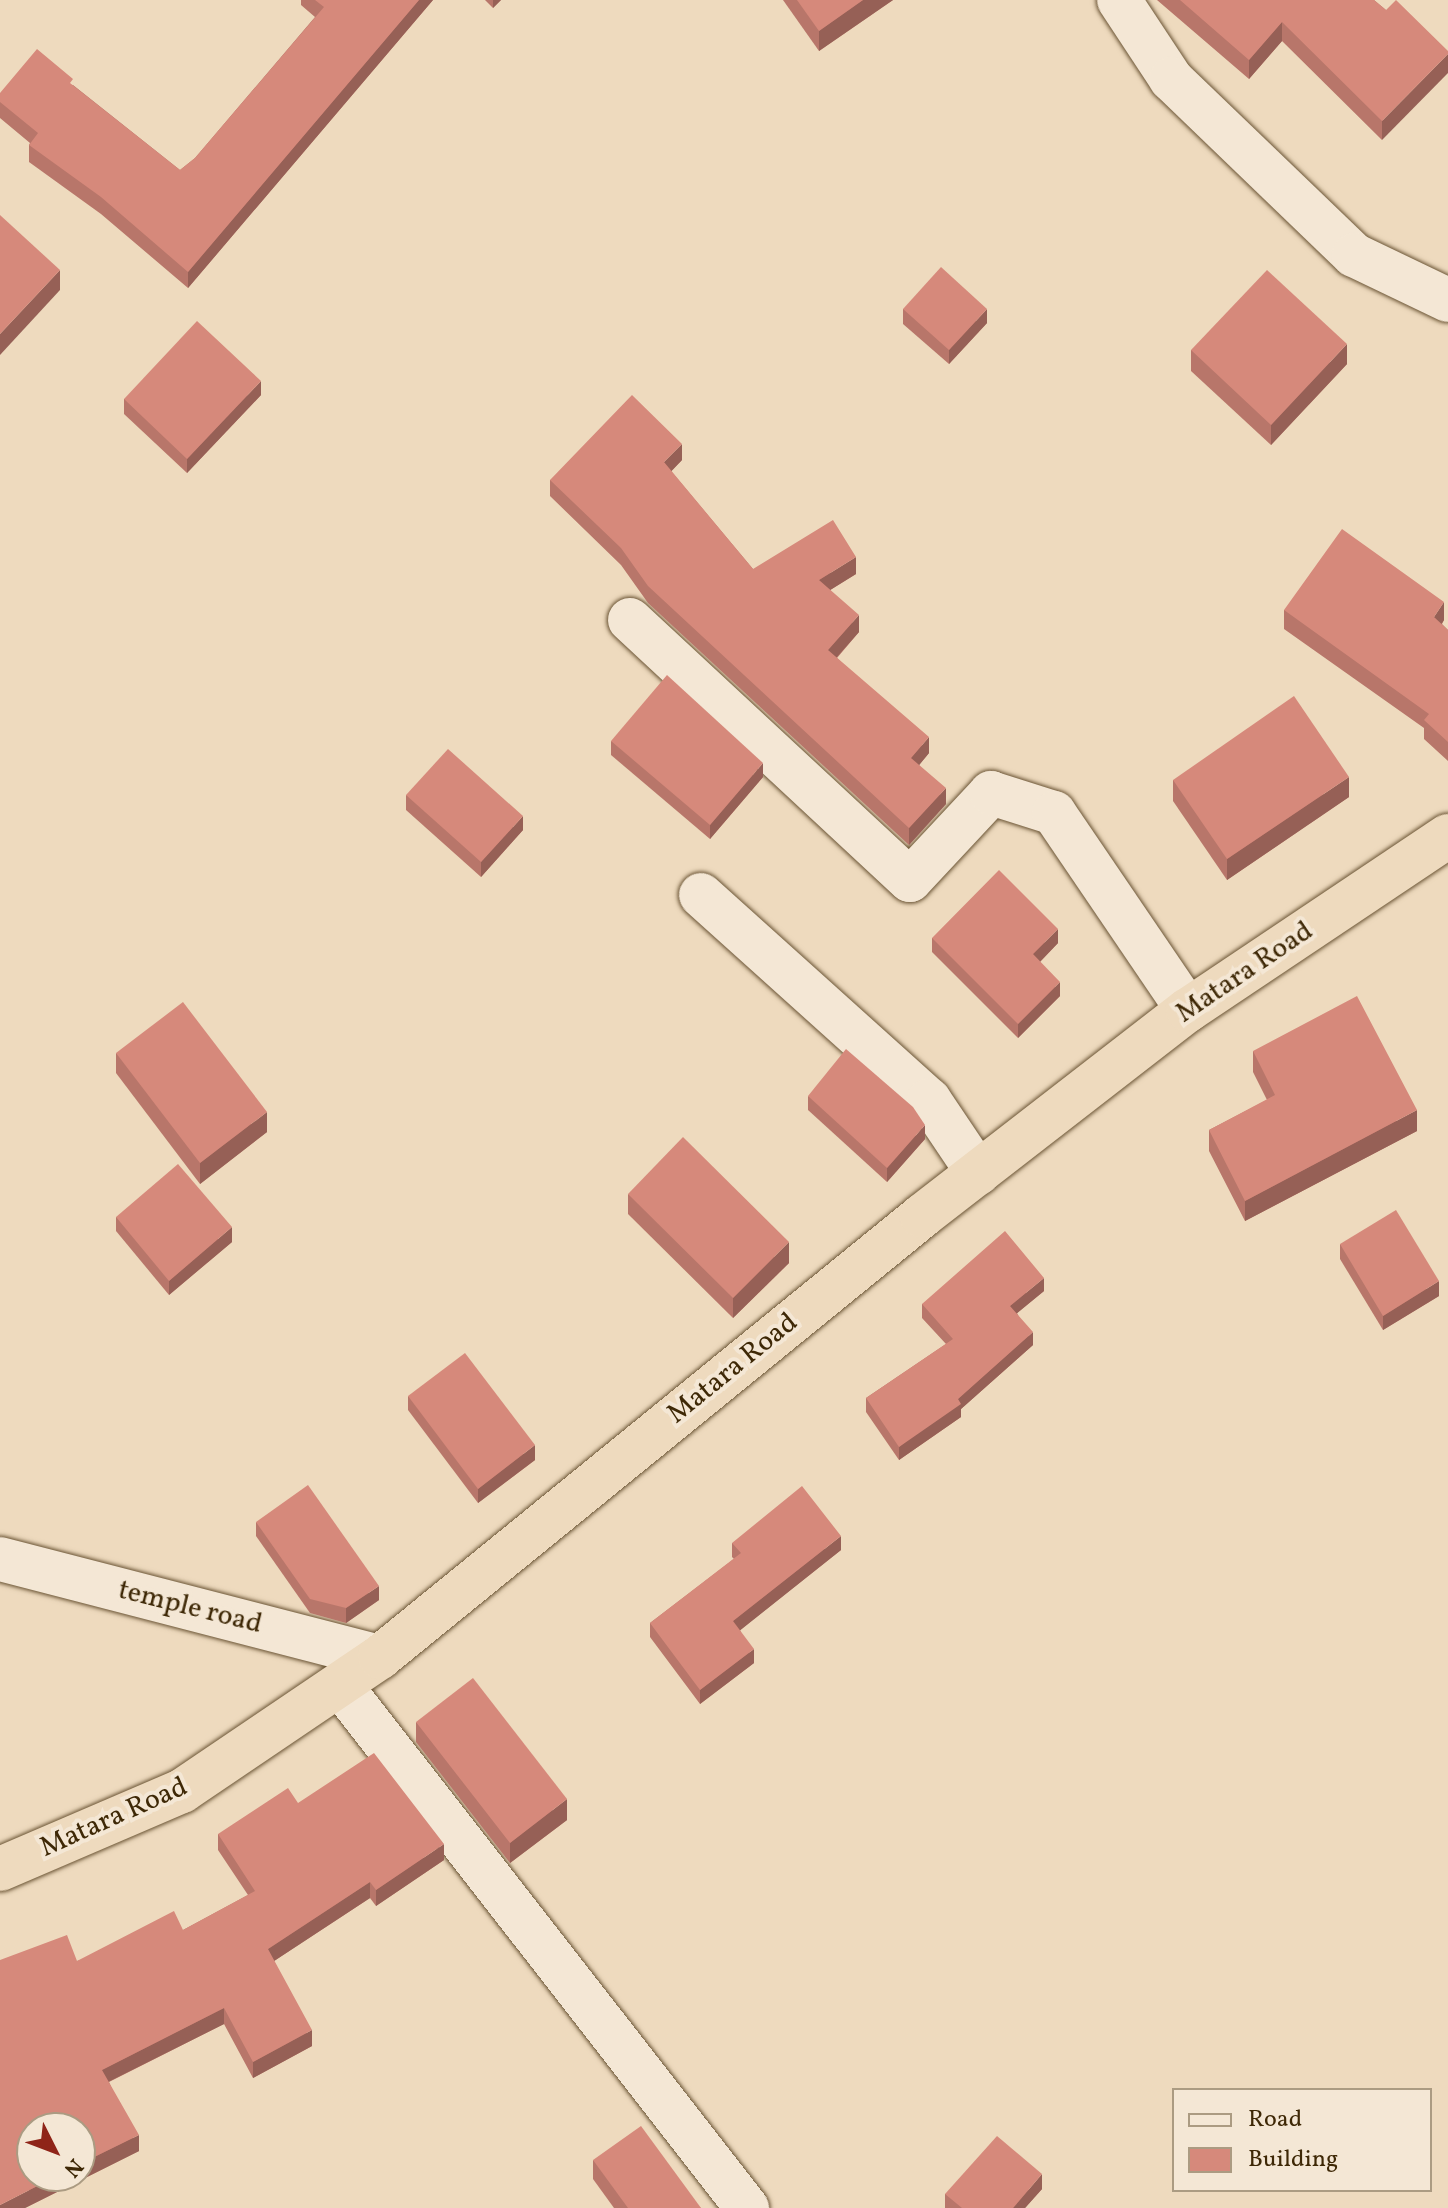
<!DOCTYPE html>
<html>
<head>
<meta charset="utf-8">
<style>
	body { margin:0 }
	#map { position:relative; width:1448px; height:2208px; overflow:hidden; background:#eedabe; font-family:Vollkorn,serif }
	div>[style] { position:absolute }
	.roads { filter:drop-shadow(0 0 2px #6a5434) drop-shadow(0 0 2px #6a5434) }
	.street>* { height:44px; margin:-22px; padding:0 22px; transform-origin:22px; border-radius:22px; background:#f4e7d5 }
	.highway>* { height:44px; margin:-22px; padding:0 22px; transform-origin:22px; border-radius:22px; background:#eedabe }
	.wall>* { inset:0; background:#b8766a }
	.shaded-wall>* { inset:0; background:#966056 }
	.building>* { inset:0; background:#d6897b }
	span { translate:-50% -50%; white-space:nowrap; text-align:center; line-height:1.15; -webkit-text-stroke:8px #f4e7d5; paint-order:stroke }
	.street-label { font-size:28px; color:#3e2806 }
	.legend { position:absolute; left:1172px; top:2088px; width:260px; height:104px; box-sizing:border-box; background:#f4e7d5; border:2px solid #ab9b82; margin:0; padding:10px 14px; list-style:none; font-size:24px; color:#3e2806 }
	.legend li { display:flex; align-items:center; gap:16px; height:40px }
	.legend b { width:40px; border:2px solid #ab9b82 }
	.north { position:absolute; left:16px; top:2112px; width:80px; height:80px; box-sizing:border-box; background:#f4e7d5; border:2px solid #ab9b82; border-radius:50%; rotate:132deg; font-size:22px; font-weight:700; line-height:32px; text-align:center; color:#3e2806 }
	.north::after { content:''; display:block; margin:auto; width:28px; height:36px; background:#8f2418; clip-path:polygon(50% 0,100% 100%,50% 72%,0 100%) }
</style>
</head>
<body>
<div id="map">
	<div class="roads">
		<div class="street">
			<i style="left:1119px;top:0;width:95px;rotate:56.6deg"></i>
			<i style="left:1171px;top:79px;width:254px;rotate:43.9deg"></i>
			<i style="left:1354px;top:255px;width:104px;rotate:25.6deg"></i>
			<i style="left:630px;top:620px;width:382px;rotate:42.9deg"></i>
			<i style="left:910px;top:880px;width:119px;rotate:-47deg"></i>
			<i style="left:991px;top:793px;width:66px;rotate:17.6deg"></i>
			<i style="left:1054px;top:813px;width:238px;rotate:55.8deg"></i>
			<i style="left:701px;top:895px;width:307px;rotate:42deg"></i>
			<i style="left:929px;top:1100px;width:88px;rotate:56.1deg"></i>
			<i style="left:0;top:1559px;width:392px;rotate:14.5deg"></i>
			<i style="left:340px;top:1685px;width:663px;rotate:52.11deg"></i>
		</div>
		<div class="highway">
			<i style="left:0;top:1869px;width:198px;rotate:-23.2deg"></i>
			<i style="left:182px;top:1791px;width:239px;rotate:-34.1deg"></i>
			<i style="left:380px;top:1657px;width:699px;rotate:-39.13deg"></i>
			<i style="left:922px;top:1216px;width:336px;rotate:-37.8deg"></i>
			<i style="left:1188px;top:1010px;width:313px;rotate:-33.8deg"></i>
		</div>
	</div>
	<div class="wall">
		<i style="clip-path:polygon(301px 0,433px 0,188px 288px,101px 214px,29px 162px,29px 145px,30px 143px,0 118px,0 102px,73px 85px,180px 170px,195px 158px,315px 17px,301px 5px)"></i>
		<i style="clip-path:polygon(485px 0,501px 0,493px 8px)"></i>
		<i style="clip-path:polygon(783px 0,893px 0,819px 51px)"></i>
		<i style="clip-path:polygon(1157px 0,1374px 0,1386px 10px,1382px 140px,1282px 41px,1249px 79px)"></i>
		<i style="clip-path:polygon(903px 309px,987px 323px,949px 364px,903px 324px)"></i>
		<i style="clip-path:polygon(1191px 350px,1347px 364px,1271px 445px,1191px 371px)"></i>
		<i style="clip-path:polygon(261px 395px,187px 473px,124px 414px,124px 399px)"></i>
		<i style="clip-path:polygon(682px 460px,671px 471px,753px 569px,856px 574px,830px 590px,859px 632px,837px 658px,929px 753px,919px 765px,946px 804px,909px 845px,648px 603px,621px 565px,550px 496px,550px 480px)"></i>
		<i style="clip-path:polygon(1284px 610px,1444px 620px,1442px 624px,1448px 630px,1448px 761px,1424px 739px,1424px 728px,1284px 629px)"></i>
		<i style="clip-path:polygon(611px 741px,763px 777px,710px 839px,611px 755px)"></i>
		<i style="clip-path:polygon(1173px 780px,1349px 797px,1227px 880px,1173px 801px)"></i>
		<i style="clip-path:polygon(406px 795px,523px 830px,481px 877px,406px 810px)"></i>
		<i style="clip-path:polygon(932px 938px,1058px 943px,1040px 962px,1060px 996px,1018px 1038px,932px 952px)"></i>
		<i style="clip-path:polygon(1253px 1051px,1417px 1131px,1245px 1221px,1209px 1151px,1209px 1130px,1267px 1100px,1253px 1072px)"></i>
		<i style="clip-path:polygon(116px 1053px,267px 1132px,200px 1184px,116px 1073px)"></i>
		<i style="clip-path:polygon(808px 1096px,925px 1139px,887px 1182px,808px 1110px)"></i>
		<i style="clip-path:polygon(628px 1194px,789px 1263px,733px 1318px,628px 1214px)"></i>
		<i style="clip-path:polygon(116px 1217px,232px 1242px,169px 1295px,116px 1231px)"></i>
		<i style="clip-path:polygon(1340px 1244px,1439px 1296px,1383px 1330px,1340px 1259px)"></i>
		<i style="clip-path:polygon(1044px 1291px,1017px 1313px,1033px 1345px,961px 1409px,961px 1417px,899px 1460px,866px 1412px,866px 1398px,946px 1344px,922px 1318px,922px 1304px)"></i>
		<i style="clip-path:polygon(408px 1396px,535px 1460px,478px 1503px,408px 1410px)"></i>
		<i style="clip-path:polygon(256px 1522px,379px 1600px,346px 1623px,310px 1613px,256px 1536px)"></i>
		<i style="clip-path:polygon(732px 1543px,841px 1550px,740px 1630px,754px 1663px,700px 1704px,650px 1637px,650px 1623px,734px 1559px,732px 1557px)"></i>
		<i style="clip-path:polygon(416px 1722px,567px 1820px,510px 1863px,416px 1742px)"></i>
		<i style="clip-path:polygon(218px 1834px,444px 1860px,376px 1906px,370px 1898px,274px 1961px,312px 2046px,253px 2078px,224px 2024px,109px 2082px,139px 2151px,25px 2208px,77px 1961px,183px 1930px,248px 1895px,218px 1850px)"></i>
		<i style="clip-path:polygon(593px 2160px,701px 2208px,614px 2208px,593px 2179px)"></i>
		<i style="clip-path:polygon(1042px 2189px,1025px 2208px,945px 2208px,945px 2194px)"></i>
	</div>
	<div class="shaded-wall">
		<i style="clip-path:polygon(419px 0,433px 0,188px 288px,188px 272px)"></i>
		<i style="clip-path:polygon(493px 0,501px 0,493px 8px)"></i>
		<i style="clip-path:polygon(863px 0,893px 0,819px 51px,819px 31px)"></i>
		<i style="clip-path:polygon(1282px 22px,1282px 41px,1249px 79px,1249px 60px)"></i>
		<i style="clip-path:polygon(1448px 54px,1448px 73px,1382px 140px,1382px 121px)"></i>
		<i style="clip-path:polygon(60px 270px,60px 290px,0 355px,0 334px)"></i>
		<i style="clip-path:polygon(987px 309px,987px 323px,949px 364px,949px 350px)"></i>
		<i style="clip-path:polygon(1347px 344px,1347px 364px,1271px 445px,1271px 425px)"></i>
		<i style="clip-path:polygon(261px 381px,261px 395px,187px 473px,187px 459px)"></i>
		<i style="clip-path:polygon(682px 444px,682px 460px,664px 479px,664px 462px)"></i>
		<i style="clip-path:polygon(856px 557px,856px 574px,819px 597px,819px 580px)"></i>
		<i style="clip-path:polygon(1444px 602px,1444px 620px,1434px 635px,1434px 617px)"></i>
		<i style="clip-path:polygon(859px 615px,859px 632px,828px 667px,828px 650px)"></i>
		<i style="clip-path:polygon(929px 737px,929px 753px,911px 775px,911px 758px)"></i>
		<i style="clip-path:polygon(763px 763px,763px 777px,710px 839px,710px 825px)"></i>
		<i style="clip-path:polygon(1349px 777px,1349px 797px,1227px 880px,1227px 859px)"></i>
		<i style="clip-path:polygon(946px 788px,946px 804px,909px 845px,909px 828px)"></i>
		<i style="clip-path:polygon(523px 816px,523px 830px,481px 877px,481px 862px)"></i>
		<i style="clip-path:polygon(1058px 929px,1058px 943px,1033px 969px,1033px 954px)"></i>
		<i style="clip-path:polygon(1060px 982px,1060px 996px,1018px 1038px,1018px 1024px)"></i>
		<i style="clip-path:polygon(1417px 1110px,1417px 1131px,1245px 1221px,1245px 1201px)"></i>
		<i style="clip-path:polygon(267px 1112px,267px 1132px,200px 1184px,200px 1163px)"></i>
		<i style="clip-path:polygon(925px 1125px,925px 1139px,887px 1182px,887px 1168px)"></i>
		<i style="clip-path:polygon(232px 1227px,232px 1242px,169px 1295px,169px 1281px)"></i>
		<i style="clip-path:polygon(789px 1242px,789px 1263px,733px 1318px,733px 1298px)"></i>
		<i style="clip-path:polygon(1044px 1278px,1044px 1291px,1010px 1319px,1010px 1306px)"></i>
		<i style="clip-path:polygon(1439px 1281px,1439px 1296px,1383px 1330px,1383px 1316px)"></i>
		<i style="clip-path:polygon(1033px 1332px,1033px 1345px,961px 1409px,961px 1417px,899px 1460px,899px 1447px,958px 1399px)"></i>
		<i style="clip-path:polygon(535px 1445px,535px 1460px,478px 1503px,478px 1489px)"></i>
		<i style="clip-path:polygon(841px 1536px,841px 1550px,733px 1636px,733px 1621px)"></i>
		<i style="clip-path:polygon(379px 1586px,379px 1600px,346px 1623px,346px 1608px)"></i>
		<i style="clip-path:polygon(754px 1649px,754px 1663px,700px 1704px,700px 1690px)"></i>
		<i style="clip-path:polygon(567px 1799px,567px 1820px,510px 1863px,510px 1843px)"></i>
		<i style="clip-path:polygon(444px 1844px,444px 1860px,376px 1906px,376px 1890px)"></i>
		<i style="clip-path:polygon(370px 1882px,370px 1898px,268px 1965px,268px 1949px)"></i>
		<i style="clip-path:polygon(224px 2008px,224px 2024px,102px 2085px,102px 2070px)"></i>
		<i style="clip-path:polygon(312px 2030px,312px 2046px,253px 2078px,253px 2062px)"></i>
		<i style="clip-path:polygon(139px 2135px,139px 2151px,25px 2208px,0 2208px,0 2205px,57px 2176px,80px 2176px,80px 2164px)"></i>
		<i style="clip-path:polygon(1042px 2174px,1042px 2189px,1025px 2208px,1013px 2208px)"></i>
	</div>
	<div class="building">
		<i style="clip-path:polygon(315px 0,419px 0,188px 272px,101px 197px,29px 145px,38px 133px,0 102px,0 93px,37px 49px,73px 79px,70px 83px,180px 170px,195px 158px,324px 7px)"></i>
		<i style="clip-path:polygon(797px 0,863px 0,819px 31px)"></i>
		<i style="clip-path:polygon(1180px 0,1374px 0,1386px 10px,1396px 0,1448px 51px,1448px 54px,1382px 121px,1282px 22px,1249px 60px)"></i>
		<i style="clip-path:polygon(0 215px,60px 270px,0 334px)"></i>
		<i style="clip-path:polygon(941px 267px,987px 309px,949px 350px,903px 309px)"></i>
		<i style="clip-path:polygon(1267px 270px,1347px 344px,1271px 425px,1191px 350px)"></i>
		<i style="clip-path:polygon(197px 321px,261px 381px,187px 459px,124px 399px)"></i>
		<i style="clip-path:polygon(632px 395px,682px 444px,664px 462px,753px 569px,833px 520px,856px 557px,819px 580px,859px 615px,828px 650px,929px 737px,911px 758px,946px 788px,909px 828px,648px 586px,621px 548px,550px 480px)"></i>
		<i style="clip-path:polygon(1342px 529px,1444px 602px,1434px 617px,1448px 630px,1448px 742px,1424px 720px,1429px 714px,1284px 610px)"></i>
		<i style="clip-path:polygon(667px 675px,763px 763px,710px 825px,611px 741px)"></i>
		<i style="clip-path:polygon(1294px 696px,1349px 777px,1227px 859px,1173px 780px)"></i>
		<i style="clip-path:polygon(448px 749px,523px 816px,481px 862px,406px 795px)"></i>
		<i style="clip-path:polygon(999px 870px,1058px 929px,1033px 954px,1060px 982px,1018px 1024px,932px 938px)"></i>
		<i style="clip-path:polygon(1357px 996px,1417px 1110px,1245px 1201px,1209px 1130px,1275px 1095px,1253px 1051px)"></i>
		<i style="clip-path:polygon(183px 1002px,267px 1112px,200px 1163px,116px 1053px)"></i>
		<i style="clip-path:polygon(846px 1049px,913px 1107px,925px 1125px,887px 1168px,808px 1096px)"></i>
		<i style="clip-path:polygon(683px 1137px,789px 1242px,733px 1298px,628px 1194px)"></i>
		<i style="clip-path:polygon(178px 1164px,232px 1227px,169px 1281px,116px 1217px)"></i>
		<i style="clip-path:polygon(1396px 1210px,1439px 1281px,1383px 1316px,1340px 1244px)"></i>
		<i style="clip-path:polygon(1005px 1231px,1044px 1278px,1010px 1306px,1033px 1332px,958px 1399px,961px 1404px,899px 1447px,866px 1398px,953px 1339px,922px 1304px)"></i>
		<i style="clip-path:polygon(465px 1353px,535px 1445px,478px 1489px,408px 1396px)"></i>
		<i style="clip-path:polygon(308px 1485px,379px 1586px,346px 1608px,310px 1599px,256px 1522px)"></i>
		<i style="clip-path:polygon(802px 1486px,841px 1536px,733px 1621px,754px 1649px,700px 1690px,650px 1623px,741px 1553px,732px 1543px)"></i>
		<i style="clip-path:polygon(473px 1678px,567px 1799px,510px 1843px,416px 1722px)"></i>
		<i style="clip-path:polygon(374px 1753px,444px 1844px,376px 1890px,370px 1882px,268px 1949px,312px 2030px,253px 2062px,224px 2008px,102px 2070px,139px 2135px,80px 2164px,80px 2128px,32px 2128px,32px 2176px,57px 2176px,0 2205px,0 1960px,67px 1935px,77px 1961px,174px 1911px,183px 1930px,255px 1891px,218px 1834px,288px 1788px,298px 1803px)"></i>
		<i style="clip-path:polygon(641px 2126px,701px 2208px,628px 2208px,593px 2160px)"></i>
		<i style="clip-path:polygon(997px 2136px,1042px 2174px,1013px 2208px,962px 2208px,945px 2194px)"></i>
	</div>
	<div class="street-label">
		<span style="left:1245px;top:973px;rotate:-34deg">Matara Road</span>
		<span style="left:733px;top:1369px;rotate:-39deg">Matara Road</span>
		<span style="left:190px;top:1608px;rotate:14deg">temple road</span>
		<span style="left:114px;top:1818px;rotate:-24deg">Matara Road</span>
	</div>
	<ul class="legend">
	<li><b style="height:10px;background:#f4e7d5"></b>Road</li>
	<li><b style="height:22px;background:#d6897b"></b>Building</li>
	</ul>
	<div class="north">N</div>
</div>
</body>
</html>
